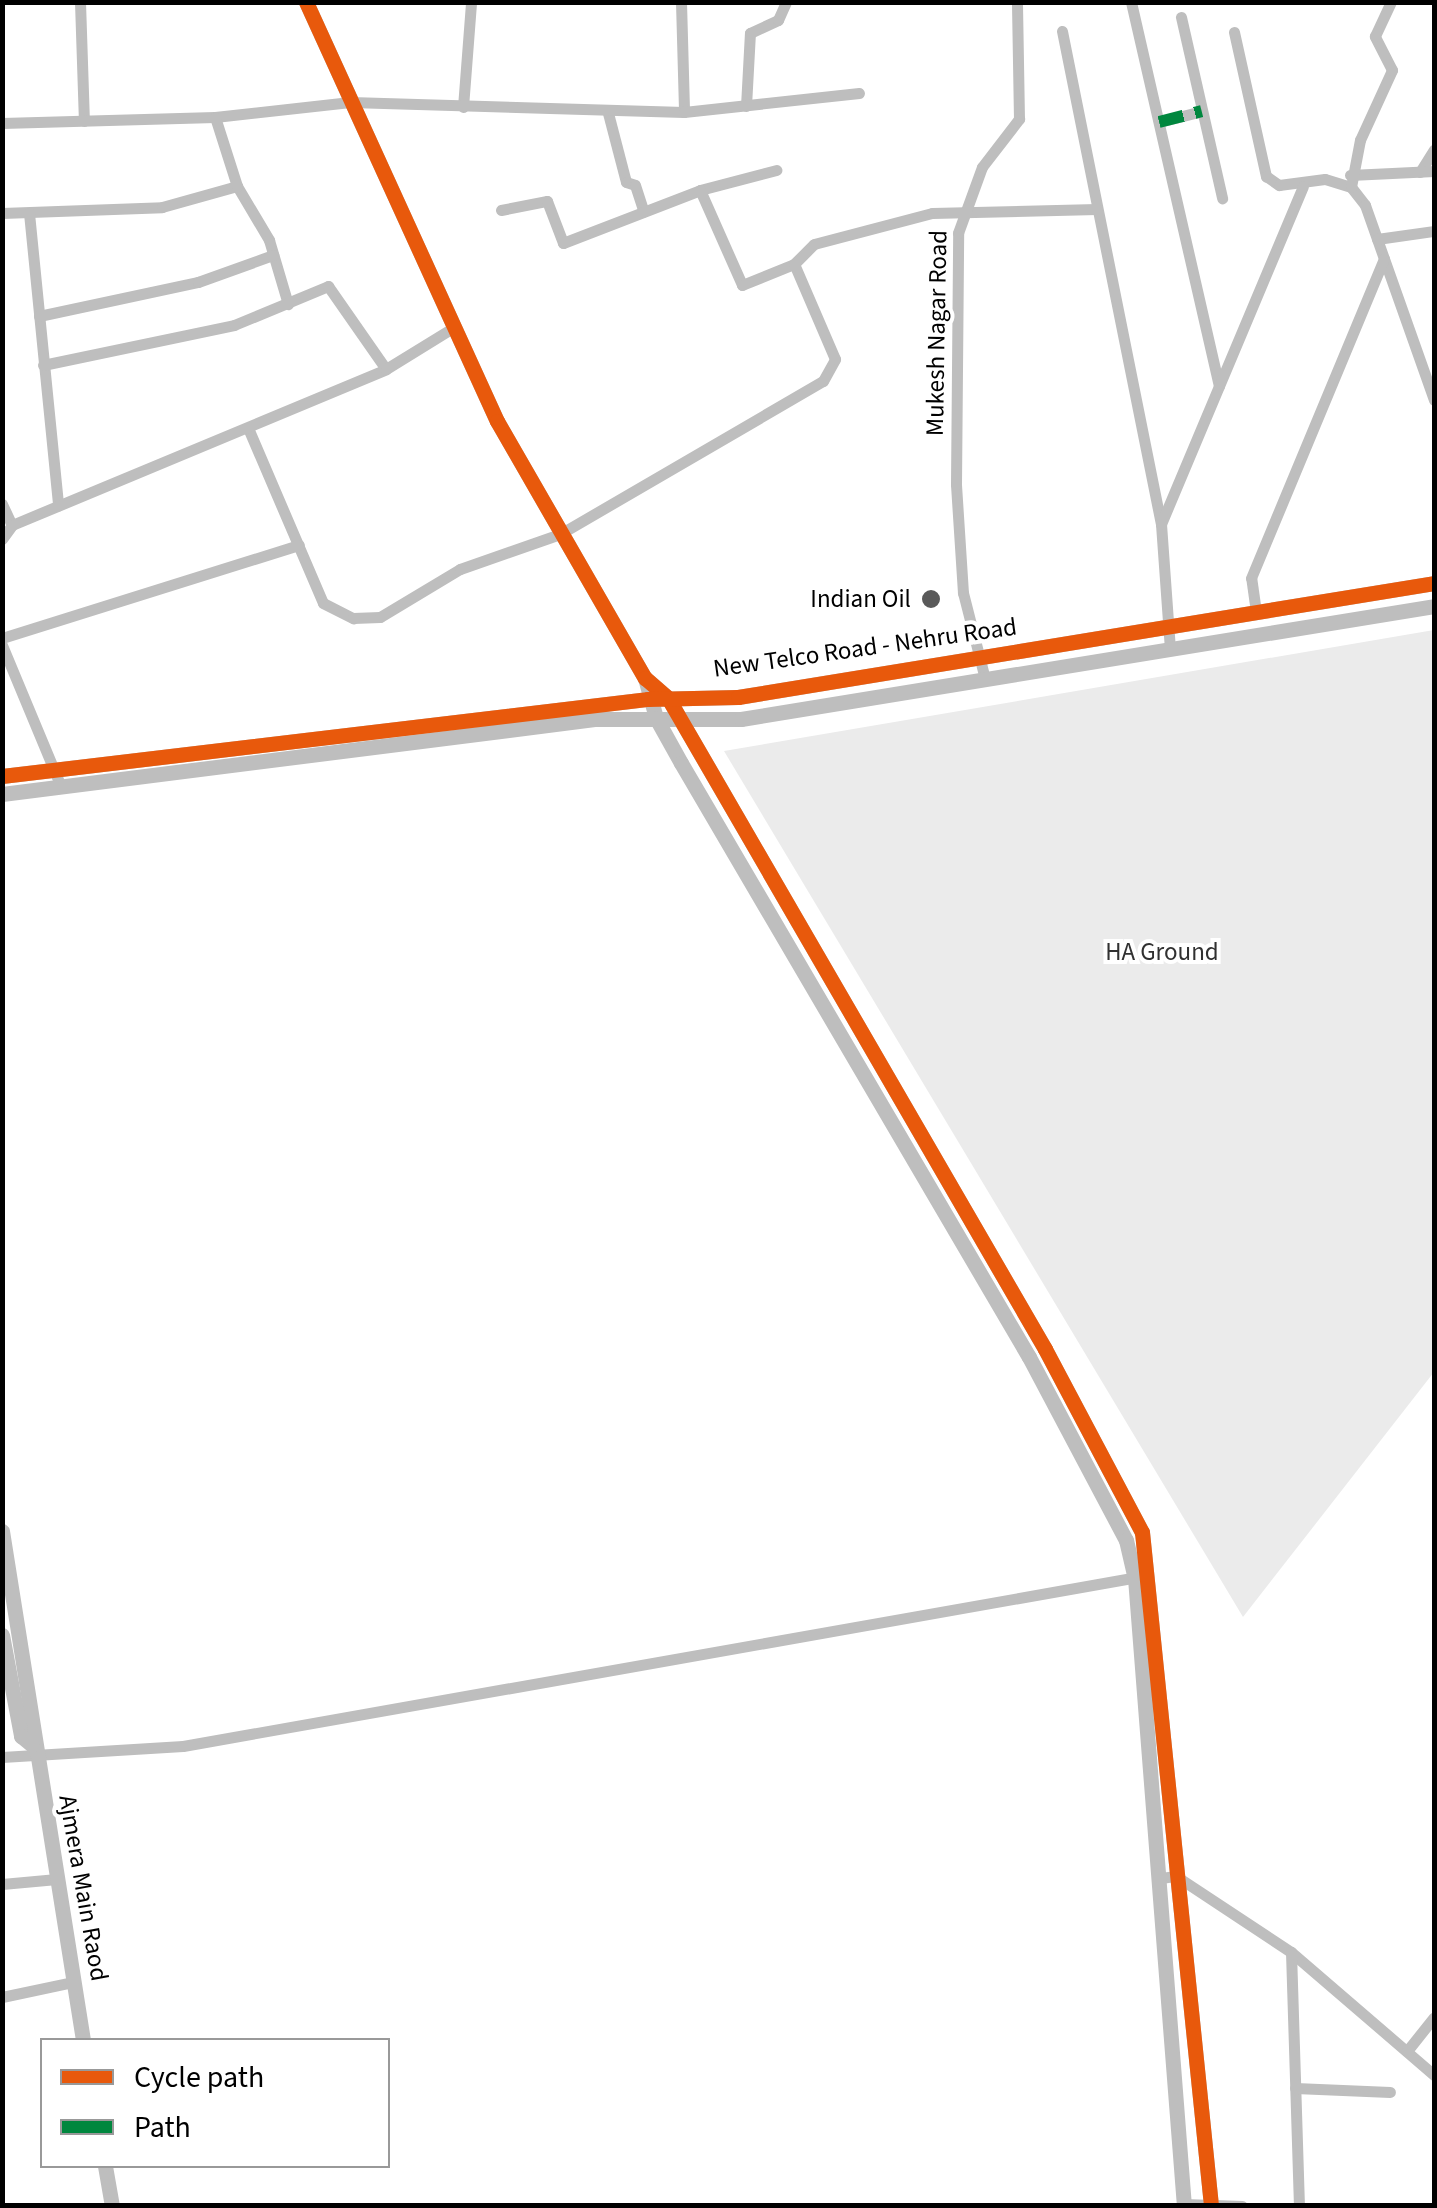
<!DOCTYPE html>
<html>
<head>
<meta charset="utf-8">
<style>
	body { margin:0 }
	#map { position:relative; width:1437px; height:2208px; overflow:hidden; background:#fff; font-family:"Source Sans 3",sans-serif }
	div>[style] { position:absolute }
	.green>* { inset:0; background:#ebebeb }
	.minor>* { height:11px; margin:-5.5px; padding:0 5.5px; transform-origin:5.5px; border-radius:5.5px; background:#bebebe }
	.tertiary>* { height:15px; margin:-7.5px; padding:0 7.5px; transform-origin:7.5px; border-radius:7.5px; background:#bebebe }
	.quiet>* { height:12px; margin-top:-6px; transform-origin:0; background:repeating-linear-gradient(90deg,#00873e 0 25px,transparent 0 37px) }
	.cycleway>* { height:15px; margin:-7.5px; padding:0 7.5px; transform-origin:7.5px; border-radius:7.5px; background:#e8590c }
	.dots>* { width:28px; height:28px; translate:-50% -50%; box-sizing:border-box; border:5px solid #fff; border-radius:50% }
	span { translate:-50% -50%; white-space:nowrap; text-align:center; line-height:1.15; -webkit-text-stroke:8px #fff; paint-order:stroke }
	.street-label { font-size:25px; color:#000 }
	.poi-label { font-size:25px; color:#000 }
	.right { translate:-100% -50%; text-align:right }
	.park-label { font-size:25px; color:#313131 }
	.frame { position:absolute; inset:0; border:5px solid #000; pointer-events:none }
	.legend { position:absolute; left:40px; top:2038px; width:350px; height:130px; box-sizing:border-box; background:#fff; border:2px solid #999; margin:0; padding:12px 18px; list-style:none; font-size:30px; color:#000 }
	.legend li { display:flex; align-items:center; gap:20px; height:50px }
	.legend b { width:50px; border:2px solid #999 }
</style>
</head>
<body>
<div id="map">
	<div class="green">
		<i style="clip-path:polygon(1434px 630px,1434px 1372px,1243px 1617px,724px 751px)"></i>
	</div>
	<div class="minor">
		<i style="left:80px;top:2px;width:119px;rotate:88.1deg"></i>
		<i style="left:681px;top:2px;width:110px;rotate:88.4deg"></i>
		<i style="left:1131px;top:2px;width:394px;rotate:77.1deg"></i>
		<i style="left:1181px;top:17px;width:186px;rotate:77.2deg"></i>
		<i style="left:1062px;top:31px;width:503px;rotate:78.65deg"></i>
		<i style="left:1161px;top:524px;width:125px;rotate:85.9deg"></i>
		<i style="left:1234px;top:32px;width:148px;rotate:77.5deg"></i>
		<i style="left:1266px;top:176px;width:16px;rotate:35deg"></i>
		<i style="left:1279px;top:185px;width:46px;rotate:-7.4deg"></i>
		<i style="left:1325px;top:179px;width:27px;rotate:17deg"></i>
		<i style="left:746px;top:106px;width:73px;rotate:-86.9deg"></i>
		<i style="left:750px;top:33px;width:31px;rotate:-25deg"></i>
		<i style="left:778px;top:20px;width:20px;rotate:-66deg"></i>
		<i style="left:463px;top:107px;width:105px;rotate:-85.6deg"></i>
		<i style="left:608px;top:113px;width:71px;rotate:75.4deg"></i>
		<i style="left:626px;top:182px;width:9px;rotate:18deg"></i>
		<i style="left:635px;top:185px;width:28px;rotate:72deg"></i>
		<i style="left:1159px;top:122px;width:44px;rotate:-14.3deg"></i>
		<i style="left:2px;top:123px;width:213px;rotate:-1.6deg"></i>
		<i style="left:215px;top:117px;width:136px;rotate:-6.3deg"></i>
		<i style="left:350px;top:102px;width:334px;rotate:1.7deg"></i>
		<i style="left:684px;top:112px;width:176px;rotate:-6.2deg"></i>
		<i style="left:1420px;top:172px;width:26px;rotate:-58deg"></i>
		<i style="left:1350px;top:175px;width:84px;rotate:-2.7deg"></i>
		<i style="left:237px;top:186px;width:63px;rotate:59.3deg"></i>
		<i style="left:269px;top:240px;width:67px;rotate:73.5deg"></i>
		<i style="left:1351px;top:187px;width:23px;rotate:52deg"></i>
		<i style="left:1365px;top:205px;width:207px;rotate:70.5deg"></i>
		<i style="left:1351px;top:187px;width:48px;rotate:-79.2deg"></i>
		<i style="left:1360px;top:140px;width:77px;rotate:-65.4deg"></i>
		<i style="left:1392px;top:70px;width:38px;rotate:-117deg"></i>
		<i style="left:1375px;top:36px;width:38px;rotate:-65deg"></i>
		<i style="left:700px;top:190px;width:79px;rotate:-14.7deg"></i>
		<i style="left:501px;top:210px;width:47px;rotate:-11.1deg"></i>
		<i style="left:547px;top:201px;width:45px;rotate:69.1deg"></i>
		<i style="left:563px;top:243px;width:147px;rotate:-21.1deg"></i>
		<i style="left:700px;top:190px;width:104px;rotate:66.1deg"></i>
		<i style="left:742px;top:285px;width:56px;rotate:-22deg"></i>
		<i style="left:794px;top:264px;width:28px;rotate:-45deg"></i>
		<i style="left:814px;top:244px;width:122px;rotate:-14.7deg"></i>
		<i style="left:932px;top:213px;width:165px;rotate:-1.4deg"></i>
		<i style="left:2px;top:213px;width:160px;rotate:-2.1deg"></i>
		<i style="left:162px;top:207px;width:78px;rotate:-15.6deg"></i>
		<i style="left:237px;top:186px;width:72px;rotate:-107.7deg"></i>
		<i style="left:29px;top:213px;width:294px;rotate:84.3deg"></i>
		<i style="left:1377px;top:239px;width:58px;rotate:-8deg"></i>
		<i style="left:39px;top:316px;width:163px;rotate:-12.1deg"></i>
		<i style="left:198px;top:282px;width:80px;rotate:-19.8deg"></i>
		<i style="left:43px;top:365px;width:195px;rotate:-11.8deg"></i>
		<i style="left:234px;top:325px;width:102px;rotate:-22.5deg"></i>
		<i style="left:328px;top:286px;width:101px;rotate:55.1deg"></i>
		<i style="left:248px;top:428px;width:190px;rotate:66.8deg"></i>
		<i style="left:323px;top:603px;width:34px;rotate:27deg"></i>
		<i style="left:353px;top:618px;width:27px;rotate:-2deg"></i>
		<i style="left:380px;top:617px;width:93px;rotate:-31deg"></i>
		<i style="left:460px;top:569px;width:106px;rotate:-19.3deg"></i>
		<i style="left:560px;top:534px;width:304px;rotate:-30.2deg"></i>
		<i style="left:823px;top:381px;width:25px;rotate:-61deg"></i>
		<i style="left:835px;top:359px;width:103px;rotate:-113.3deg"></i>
		<i style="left:2px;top:504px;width:23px;rotate:65deg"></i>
		<i style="left:1161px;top:524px;width:366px;rotate:-67.2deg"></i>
		<i style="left:2px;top:539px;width:17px;rotate:-54deg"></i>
		<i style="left:12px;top:525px;width:405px;rotate:-22.6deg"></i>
		<i style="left:386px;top:369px;width:76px;rotate:-31.6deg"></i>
		<i style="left:1256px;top:612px;width:34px;rotate:-98deg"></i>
		<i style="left:1251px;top:578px;width:346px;rotate:-67.4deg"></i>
		<i style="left:2px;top:638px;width:311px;rotate:-17.4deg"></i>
		<i style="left:2px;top:645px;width:154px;rotate:67.4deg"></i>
		<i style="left:985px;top:679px;width:89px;rotate:-104.3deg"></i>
		<i style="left:963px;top:593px;width:109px;rotate:-93.7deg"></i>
		<i style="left:956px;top:484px;width:251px;rotate:-89.5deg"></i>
		<i style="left:958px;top:233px;width:70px;rotate:-70deg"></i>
		<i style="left:982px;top:167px;width:61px;rotate:-52.4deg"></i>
		<i style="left:1019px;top:119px;width:117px;rotate:-91deg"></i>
		<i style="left:2px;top:1757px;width:181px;rotate:-3.5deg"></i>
		<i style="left:183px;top:1746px;width:975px;rotate:-10.04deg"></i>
		<i style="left:1161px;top:1878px;width:15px;rotate:-8deg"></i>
		<i style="left:1176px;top:1876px;width:138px;rotate:33.5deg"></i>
		<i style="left:1291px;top:1952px;width:189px;rotate:40.7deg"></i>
		<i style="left:2px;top:1884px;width:55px;rotate:-5.2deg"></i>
		<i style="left:1291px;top:1952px;width:254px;rotate:88.2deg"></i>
		<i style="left:2px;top:1997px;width:73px;rotate:-11.9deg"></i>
		<i style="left:1407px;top:2051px;width:43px;rotate:-51.5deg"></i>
		<i style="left:1295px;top:2088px;width:95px;rotate:2.4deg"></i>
		<i style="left:1184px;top:2204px;width:58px;rotate:2deg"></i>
	</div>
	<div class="tertiary">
		<i style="left:306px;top:2px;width:460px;rotate:65.5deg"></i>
		<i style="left:497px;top:421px;width:297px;rotate:60.1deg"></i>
		<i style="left:645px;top:678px;width:30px;rotate:41deg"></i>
		<i style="left:668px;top:698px;width:752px;rotate:59.92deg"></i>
		<i style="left:1045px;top:1349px;width:207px;rotate:62.1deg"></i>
		<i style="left:1142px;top:1532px;width:678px;rotate:84.15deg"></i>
		<i style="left:645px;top:678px;width:41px;rotate:74.6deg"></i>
		<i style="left:656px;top:718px;width:51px;rotate:60.9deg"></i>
		<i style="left:681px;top:763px;width:688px;rotate:59.64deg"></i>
		<i style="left:1029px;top:1357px;width:207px;rotate:62.1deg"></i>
		<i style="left:1126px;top:1540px;width:39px;rotate:77deg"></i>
		<i style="left:1135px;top:1578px;width:630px;rotate:85.54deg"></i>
		<i style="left:2px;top:776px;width:651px;rotate:-6.8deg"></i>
		<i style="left:648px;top:699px;width:90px;rotate:-1.3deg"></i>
		<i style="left:738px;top:697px;width:705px;rotate:-9.3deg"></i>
		<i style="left:2px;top:794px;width:599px;rotate:-7.2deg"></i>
		<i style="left:596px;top:719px;width:145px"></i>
		<i style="left:741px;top:719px;width:702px;rotate:-9.26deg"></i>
		<i style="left:2px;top:1531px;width:515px;rotate:80.96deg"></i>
		<i style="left:2px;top:1635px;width:103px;rotate:79.3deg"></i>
		<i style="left:21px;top:1736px;width:14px;rotate:39deg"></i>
		<i style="left:105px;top:2166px;width:41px;rotate:80.1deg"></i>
	</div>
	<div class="quiet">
		<i style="left:1159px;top:122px;width:44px;rotate:-14.3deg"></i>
	</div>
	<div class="cycleway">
		<i style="left:306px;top:2px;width:460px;rotate:65.5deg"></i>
		<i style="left:497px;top:421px;width:297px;rotate:60.1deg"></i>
		<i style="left:645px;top:678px;width:30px;rotate:41deg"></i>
		<i style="left:668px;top:698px;width:752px;rotate:59.92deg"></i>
		<i style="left:1045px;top:1349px;width:207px;rotate:62.1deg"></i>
		<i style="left:1142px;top:1532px;width:678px;rotate:84.15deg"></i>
		<i style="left:2px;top:776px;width:651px;rotate:-6.8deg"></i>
		<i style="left:648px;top:699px;width:90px;rotate:-1.3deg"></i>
		<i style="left:738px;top:697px;width:705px;rotate:-9.3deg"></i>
	</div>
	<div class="dots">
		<i style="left:931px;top:599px;background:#595959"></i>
	</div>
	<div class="street-label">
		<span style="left:937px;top:333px;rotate:-89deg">Mukesh Nagar Road</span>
		<span style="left:865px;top:648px;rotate:-8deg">New Telco Road - Nehru Road</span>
		<span style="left:83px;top:1888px;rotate:80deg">Ajmera Main Raod</span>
	</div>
	<div class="poi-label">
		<span class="right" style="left:911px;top:599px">Indian Oil</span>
	</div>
	<div class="park-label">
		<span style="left:1162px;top:952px">HA Ground</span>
	</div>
	<div class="frame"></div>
	<ul class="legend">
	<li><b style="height:12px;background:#e8590c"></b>Cycle path</li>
	<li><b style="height:12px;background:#00873e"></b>Path</li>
	</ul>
</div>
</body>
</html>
